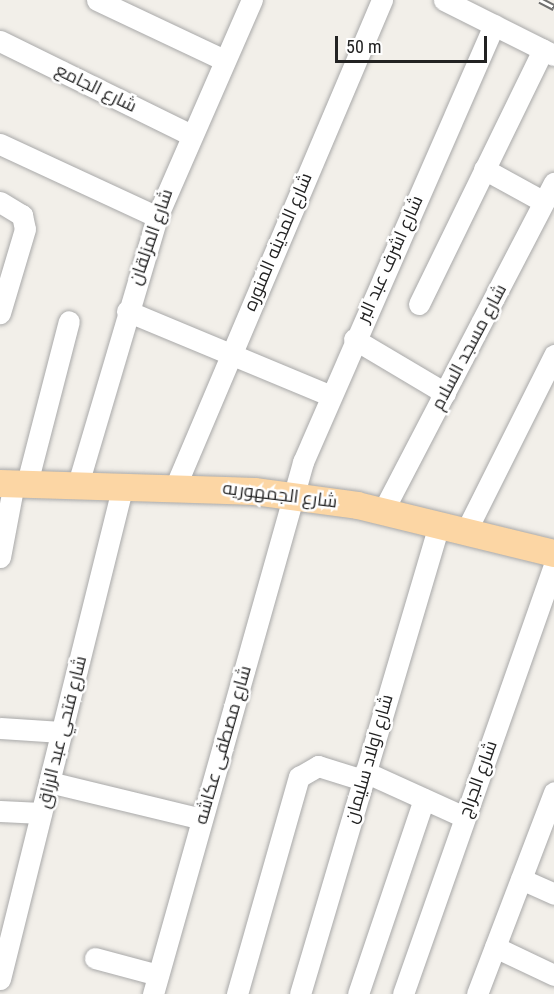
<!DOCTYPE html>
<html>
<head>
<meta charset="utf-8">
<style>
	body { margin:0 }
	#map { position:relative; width:554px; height:994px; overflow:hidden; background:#f2efe9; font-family:"Roboto Condensed",Cairo,sans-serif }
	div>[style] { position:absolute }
	.roads { filter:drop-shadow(0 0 2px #a9a9a9) drop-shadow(0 0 2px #a9a9a9) }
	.minor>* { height:21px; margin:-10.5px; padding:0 10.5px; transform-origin:10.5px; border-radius:10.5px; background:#fff }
	.major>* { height:27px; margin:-13.5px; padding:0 13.5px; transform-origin:13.5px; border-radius:13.5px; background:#fcd6a4 }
	.rail>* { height:7px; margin-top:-3.5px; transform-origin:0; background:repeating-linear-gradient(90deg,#fff 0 14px,#707070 0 28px); box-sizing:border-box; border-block:2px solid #707070 }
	span { translate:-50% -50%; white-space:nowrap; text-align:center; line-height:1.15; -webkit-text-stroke:5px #fff; paint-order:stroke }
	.street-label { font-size:18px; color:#222 }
	.scale { position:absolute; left:335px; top:36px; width:152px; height:27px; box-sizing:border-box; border:3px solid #222; border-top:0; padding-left:8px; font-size:18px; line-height:21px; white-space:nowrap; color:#222; -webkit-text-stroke:4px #fff; paint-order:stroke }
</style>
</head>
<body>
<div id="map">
	<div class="roads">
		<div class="minor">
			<i style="left:97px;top:0;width:140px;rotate:25.3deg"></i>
			<i style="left:444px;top:0;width:123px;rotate:26.6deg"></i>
			<i style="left:0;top:41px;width:213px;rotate:26.2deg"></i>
			<i style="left:0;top:144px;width:173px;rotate:24.9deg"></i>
			<i style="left:484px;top:169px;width:68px;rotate:28.8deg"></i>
			<i style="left:0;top:202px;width:26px;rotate:31deg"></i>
			<i style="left:22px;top:215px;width:14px;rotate:78deg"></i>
			<i style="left:25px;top:229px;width:88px;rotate:106.6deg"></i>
			<i style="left:419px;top:304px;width:283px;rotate:-64deg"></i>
			<i style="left:127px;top:311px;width:219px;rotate:22.6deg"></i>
			<i style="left:354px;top:339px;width:106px;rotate:30.7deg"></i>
			<i style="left:27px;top:483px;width:167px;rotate:-75.5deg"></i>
			<i style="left:78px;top:484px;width:278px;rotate:-73.5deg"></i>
			<i style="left:157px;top:217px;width:237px;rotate:-66.4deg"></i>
			<i style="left:176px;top:485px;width:527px;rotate:-66.99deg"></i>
			<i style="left:383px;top:511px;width:370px;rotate:-62.5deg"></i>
			<i style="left:466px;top:531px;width:197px;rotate:-63.4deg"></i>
			<i style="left:0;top:557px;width:75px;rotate:-79.3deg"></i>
			<i style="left:0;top:728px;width:62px;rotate:3.7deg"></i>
			<i style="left:365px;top:772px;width:109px;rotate:24.4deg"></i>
			<i style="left:49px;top:782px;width:157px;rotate:13.6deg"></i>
			<i style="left:0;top:811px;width:41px;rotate:2.8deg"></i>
			<i style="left:521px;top:879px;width:36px;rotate:24deg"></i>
			<i style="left:495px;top:947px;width:65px;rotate:25.4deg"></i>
			<i style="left:95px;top:958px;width:65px;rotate:15.1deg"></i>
			<i style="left:0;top:979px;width:509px;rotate:-76.02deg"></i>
			<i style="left:153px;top:994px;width:553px;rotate:-74.25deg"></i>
			<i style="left:303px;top:462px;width:477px;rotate:-66.4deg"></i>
			<i style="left:237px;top:994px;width:226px;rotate:-74.1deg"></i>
			<i style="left:299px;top:777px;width:22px;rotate:-30deg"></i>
			<i style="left:318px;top:766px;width:47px;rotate:17.3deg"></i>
			<i style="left:300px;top:994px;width:490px;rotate:-73.5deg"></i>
			<i style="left:358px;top:994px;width:206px;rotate:-71.3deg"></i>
			<i style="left:403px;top:994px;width:454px;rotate:-70.6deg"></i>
			<i style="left:477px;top:994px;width:216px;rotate:-69.1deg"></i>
		</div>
		<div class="major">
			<i style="left:0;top:483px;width:254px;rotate:1.8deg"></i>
			<i style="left:254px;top:491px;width:104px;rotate:7.7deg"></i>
			<i style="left:357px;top:505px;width:203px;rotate:13.7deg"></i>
		</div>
	</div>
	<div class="rail">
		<i style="left:540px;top:0;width:16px;rotate:27deg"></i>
	</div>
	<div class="street-label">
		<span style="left:96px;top:88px;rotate:26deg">شارع الجامع</span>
		<span style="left:151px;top:237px;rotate:-71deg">شارع المزلقان</span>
		<span style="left:278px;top:242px;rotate:-67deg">شارع المدينه المنوره</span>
		<span style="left:390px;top:259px;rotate:-66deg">شارع اشرف عبد البر</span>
		<span style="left:469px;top:347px;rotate:-62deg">شارع مسجد السلام</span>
		<span style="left:280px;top:495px;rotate:7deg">شارع الجمهوريه</span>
		<span style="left:62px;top:732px;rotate:-76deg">شارع فتحي عبد الرزاق</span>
		<span style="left:223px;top:745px;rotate:-74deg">شارع مصطفى عكاشه</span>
		<span style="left:369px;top:759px;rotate:-74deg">شارع اولاد سليمان</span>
		<span style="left:478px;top:779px;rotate:-70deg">شارع الجراج</span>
	</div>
	<div class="scale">50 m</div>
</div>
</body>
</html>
